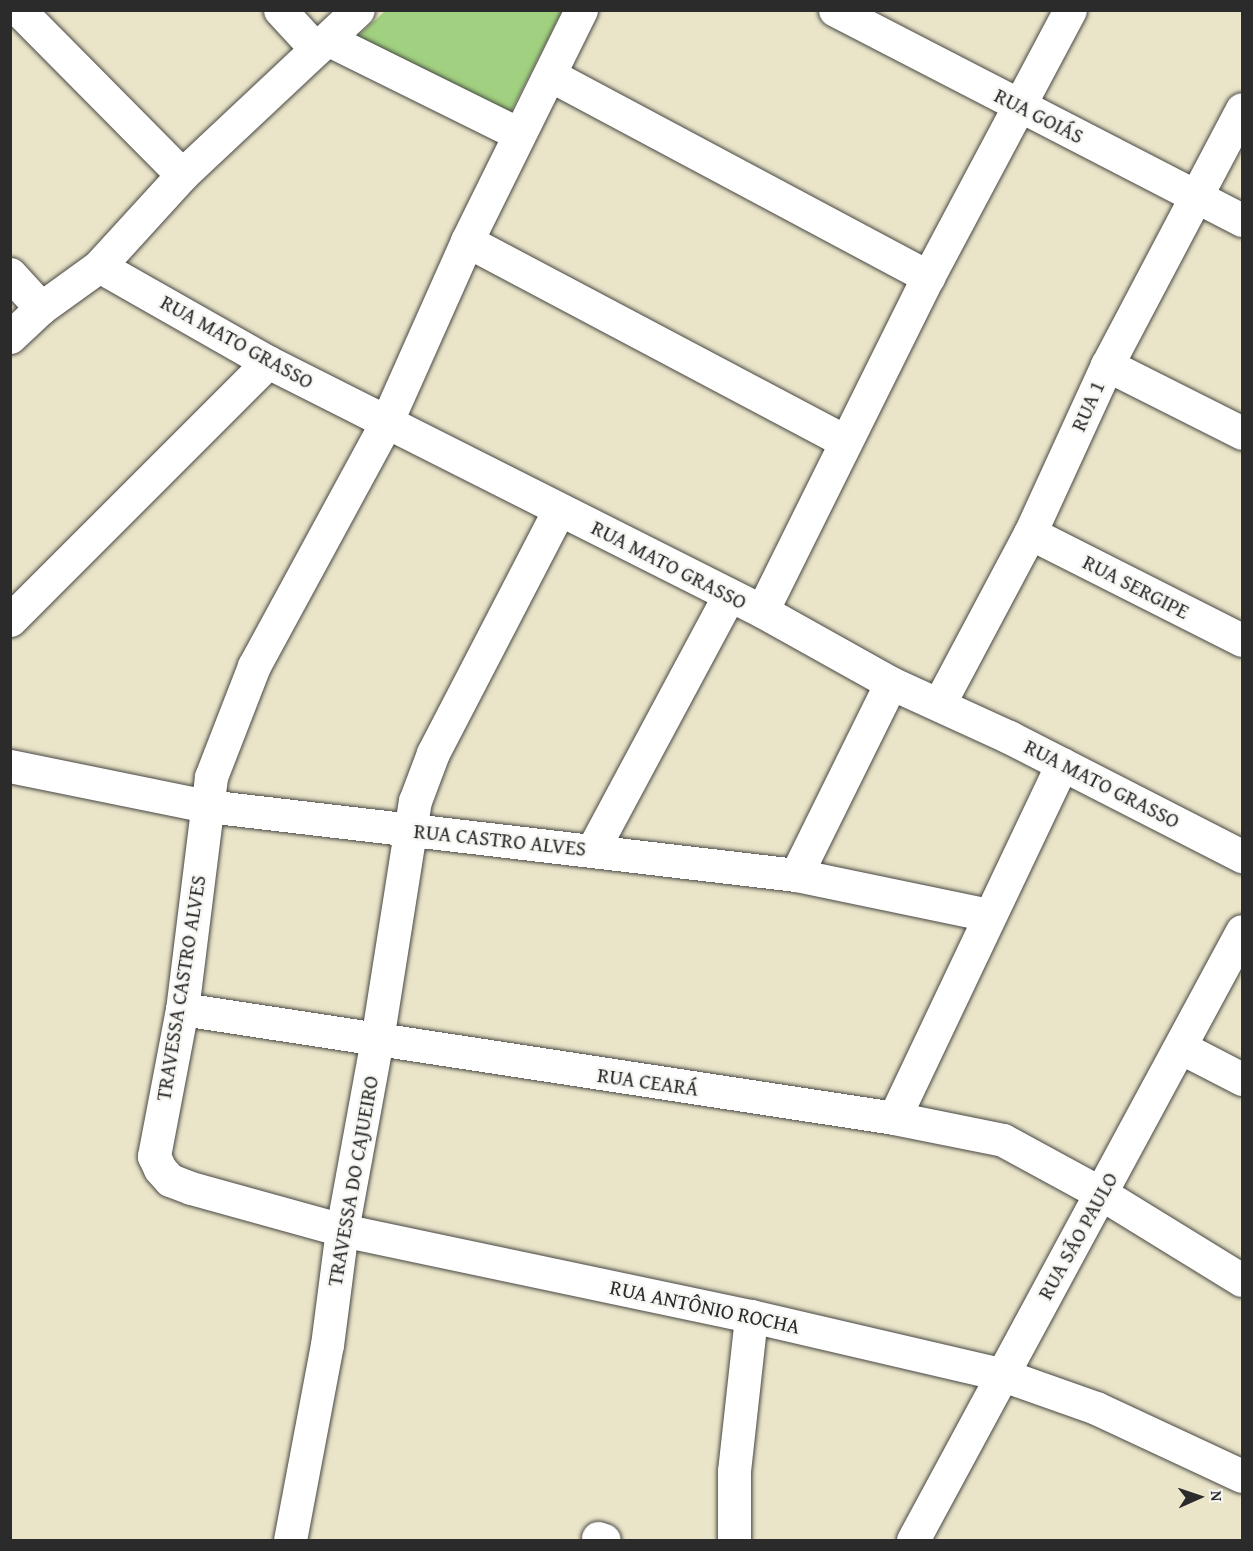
<!DOCTYPE html>
<html>
<head>
<meta charset="utf-8">
<style>
	body { margin:0 }
	#map { position:relative; width:1253px; height:1551px; overflow:hidden; background:#eae5c9; font-family:"Gentium Book Plus",serif }
	div>[style] { position:absolute }
	.green>* { inset:0; background:#a1d180 }
	.roads { filter:drop-shadow(0 0 2px #484743) drop-shadow(0 0 2px #484743) }
	.minor>* { height:33px; margin:-16.5px; padding:0 16.5px; transform-origin:16.5px; border-radius:16.5px; background:#fff }
	span { translate:-50% -50%; white-space:nowrap; text-align:center; line-height:1.15; -webkit-text-stroke:4.5px #f6f6f2; paint-order:stroke }
	.street-label { font-size:21px; color:#2b2b2b }
	.frame { position:absolute; inset:0; border:12px solid #2b2b2b; pointer-events:none }
	.north { position:absolute; left:1169px; top:1467px; width:60px; height:60px; -webkit-text-stroke:4px #f6f6f2; paint-order:stroke; rotate:87deg; font-size:16px; font-weight:700; line-height:24px; text-align:center; color:#2b2b2b }
	.north::after { content:''; display:block; margin:auto; width:21px; height:27px; background:#2b2b2b; clip-path:polygon(50% 0,100% 100%,50% 72%,0 100%) }
</style>
</head>
<body>
<div id="map">
	<div class="green">
		<i style="clip-path:polygon(385px 11px,562px 11px,507px 119px,352px 42px)"></i>
	</div>
	<div class="roads">
		<div class="minor">
			<i style="left:19px;top:10px;width:232px;rotate:45.3deg"></i>
			<i style="left:280px;top:10px;width:53px;rotate:47.3deg"></i>
			<i style="left:581px;top:10px;width:258px;rotate:116.3deg"></i>
			<i style="left:467px;top:241px;width:197px;rotate:114deg"></i>
			<i style="left:387px;top:421px;width:279px;rotate:118.5deg"></i>
			<i style="left:254px;top:666px;width:119px;rotate:111.2deg"></i>
			<i style="left:211px;top:777px;width:234px;rotate:97.1deg"></i>
			<i style="left:182px;top:1009px;width:150px;rotate:100.8deg"></i>
			<i style="left:154px;top:1156px;width:14px;rotate:65deg"></i>
			<i style="left:160px;top:1169px;width:15px;rotate:48deg"></i>
			<i style="left:170px;top:1180px;width:22px;rotate:21deg"></i>
			<i style="left:191px;top:1188px;width:157px;rotate:15.5deg"></i>
			<i style="left:342px;top:1230px;width:418px;rotate:11.9deg"></i>
			<i style="left:751px;top:1316px;width:256px;rotate:13.1deg"></i>
			<i style="left:1000px;top:1374px;width:102px;rotate:19.5deg"></i>
			<i style="left:1096px;top:1408px;width:161px;rotate:25deg"></i>
			<i style="left:835px;top:10px;width:458px;rotate:27.3deg"></i>
			<i style="left:329px;top:40px;width:212px;rotate:26.3deg"></i>
			<i style="left:550px;top:75px;width:429px;rotate:28.1deg"></i>
			<i style="left:467px;top:241px;width:427px;rotate:27.9deg"></i>
			<i style="left:99px;top:266px;width:194px;rotate:29.6deg"></i>
			<i style="left:268px;top:362px;width:553px;rotate:26.75deg"></i>
			<i style="left:762px;top:611px;width:148px;rotate:29.2deg"></i>
			<i style="left:891px;top:683px;width:130px;rotate:24.6deg"></i>
			<i style="left:1009px;top:737px;width:262px;rotate:27.1deg"></i>
			<i style="left:10px;top:274px;width:46px;rotate:47.6deg"></i>
			<i style="left:10px;top:337px;width:42px;rotate:-43.1deg"></i>
			<i style="left:41px;top:308px;width:72px;rotate:-35.9deg"></i>
			<i style="left:99px;top:266px;width:123px;rotate:-47.6deg"></i>
			<i style="left:182px;top:175px;width:241px;rotate:-43.2deg"></i>
			<i style="left:1107px;top:365px;width:151px;rotate:26.7deg"></i>
			<i style="left:1030px;top:533px;width:237px;rotate:26.8deg"></i>
			<i style="left:762px;top:611px;width:373px;rotate:-63.6deg"></i>
			<i style="left:928px;top:277px;width:302px;rotate:-62deg"></i>
			<i style="left:10px;top:620px;width:365px;rotate:-45deg"></i>
			<i style="left:939px;top:704px;width:194px;rotate:-62deg"></i>
			<i style="left:1030px;top:533px;width:185px;rotate:-65.4deg"></i>
			<i style="left:1107px;top:365px;width:289px;rotate:-62.2deg"></i>
			<i style="left:10px;top:766px;width:201px;rotate:11.5deg"></i>
			<i style="left:207px;top:806px;width:593px;rotate:6.68deg"></i>
			<i style="left:796px;top:875px;width:197px;rotate:11.7deg"></i>
			<i style="left:593px;top:849px;width:288px;rotate:-61.8deg"></i>
			<i style="left:796px;top:875px;width:214px;rotate:-63.7deg"></i>
			<i style="left:182px;top:1009px;width:720px;rotate:8.7deg"></i>
			<i style="left:894px;top:1118px;width:111px;rotate:11.4deg"></i>
			<i style="left:1003px;top:1140px;width:113px;rotate:28.6deg"></i>
			<i style="left:1102px;top:1194px;width:164px;rotate:31.6deg"></i>
			<i style="left:1180px;top:1047px;width:70px;rotate:27.3deg"></i>
			<i style="left:894px;top:1118px;width:392px;rotate:-64.6deg"></i>
			<i style="left:598px;top:1538px;width:6px;rotate:18deg"></i>
			<i style="left:290px;top:1540px;width:198px;rotate:-79.3deg"></i>
			<i style="left:327px;top:1345px;width:116px;rotate:-82.6deg"></i>
			<i style="left:342px;top:1230px;width:193px;rotate:-79.6deg"></i>
			<i style="left:377px;top:1040px;width:242px;rotate:-81deg"></i>
			<i style="left:415px;top:801px;width:51px;rotate:-69.4deg"></i>
			<i style="left:433px;top:753px;width:274px;rotate:-62.6deg"></i>
			<i style="left:734px;top:1540px;width:69px;rotate:-90deg"></i>
			<i style="left:734px;top:1471px;width:156px;rotate:-83.7deg"></i>
			<i style="left:913px;top:1540px;width:692px;rotate:-61.62deg"></i>
		</div>
	</div>
	<div class="street-label">
		<span style="left:1039px;top:116px;rotate:27deg">RUA GOIÁS</span>
		<span style="left:237px;top:342px;rotate:29deg">RUA MATO GRASSO</span>
		<span style="left:1088px;top:406px;rotate:-66deg">RUA 1</span>
		<span style="left:669px;top:565px;rotate:27deg">RUA MATO GRASSO</span>
		<span style="left:1136px;top:587px;rotate:27deg">RUA SERGIPE</span>
		<span style="left:1102px;top:784px;rotate:27deg">RUA MATO GRASSO</span>
		<span style="left:500px;top:840px;rotate:6deg">RUA CASTRO ALVES</span>
		<span style="left:181px;top:988px;rotate:-81deg">TRAVESSA CASTRO ALVES</span>
		<span style="left:648px;top:1082px;rotate:8deg">RUA CEARÁ</span>
		<span style="left:353px;top:1181px;rotate:-80deg">TRAVESSA DO CAJUEIRO</span>
		<span style="left:1078px;top:1236px;rotate:-61deg">RUA SÃO PAULO</span>
		<span style="left:705px;top:1307px;rotate:12deg">RUA ANTÔNIO ROCHA</span>
	</div>
	<div class="frame"></div>
	<div class="north">N</div>
</div>
</body>
</html>
